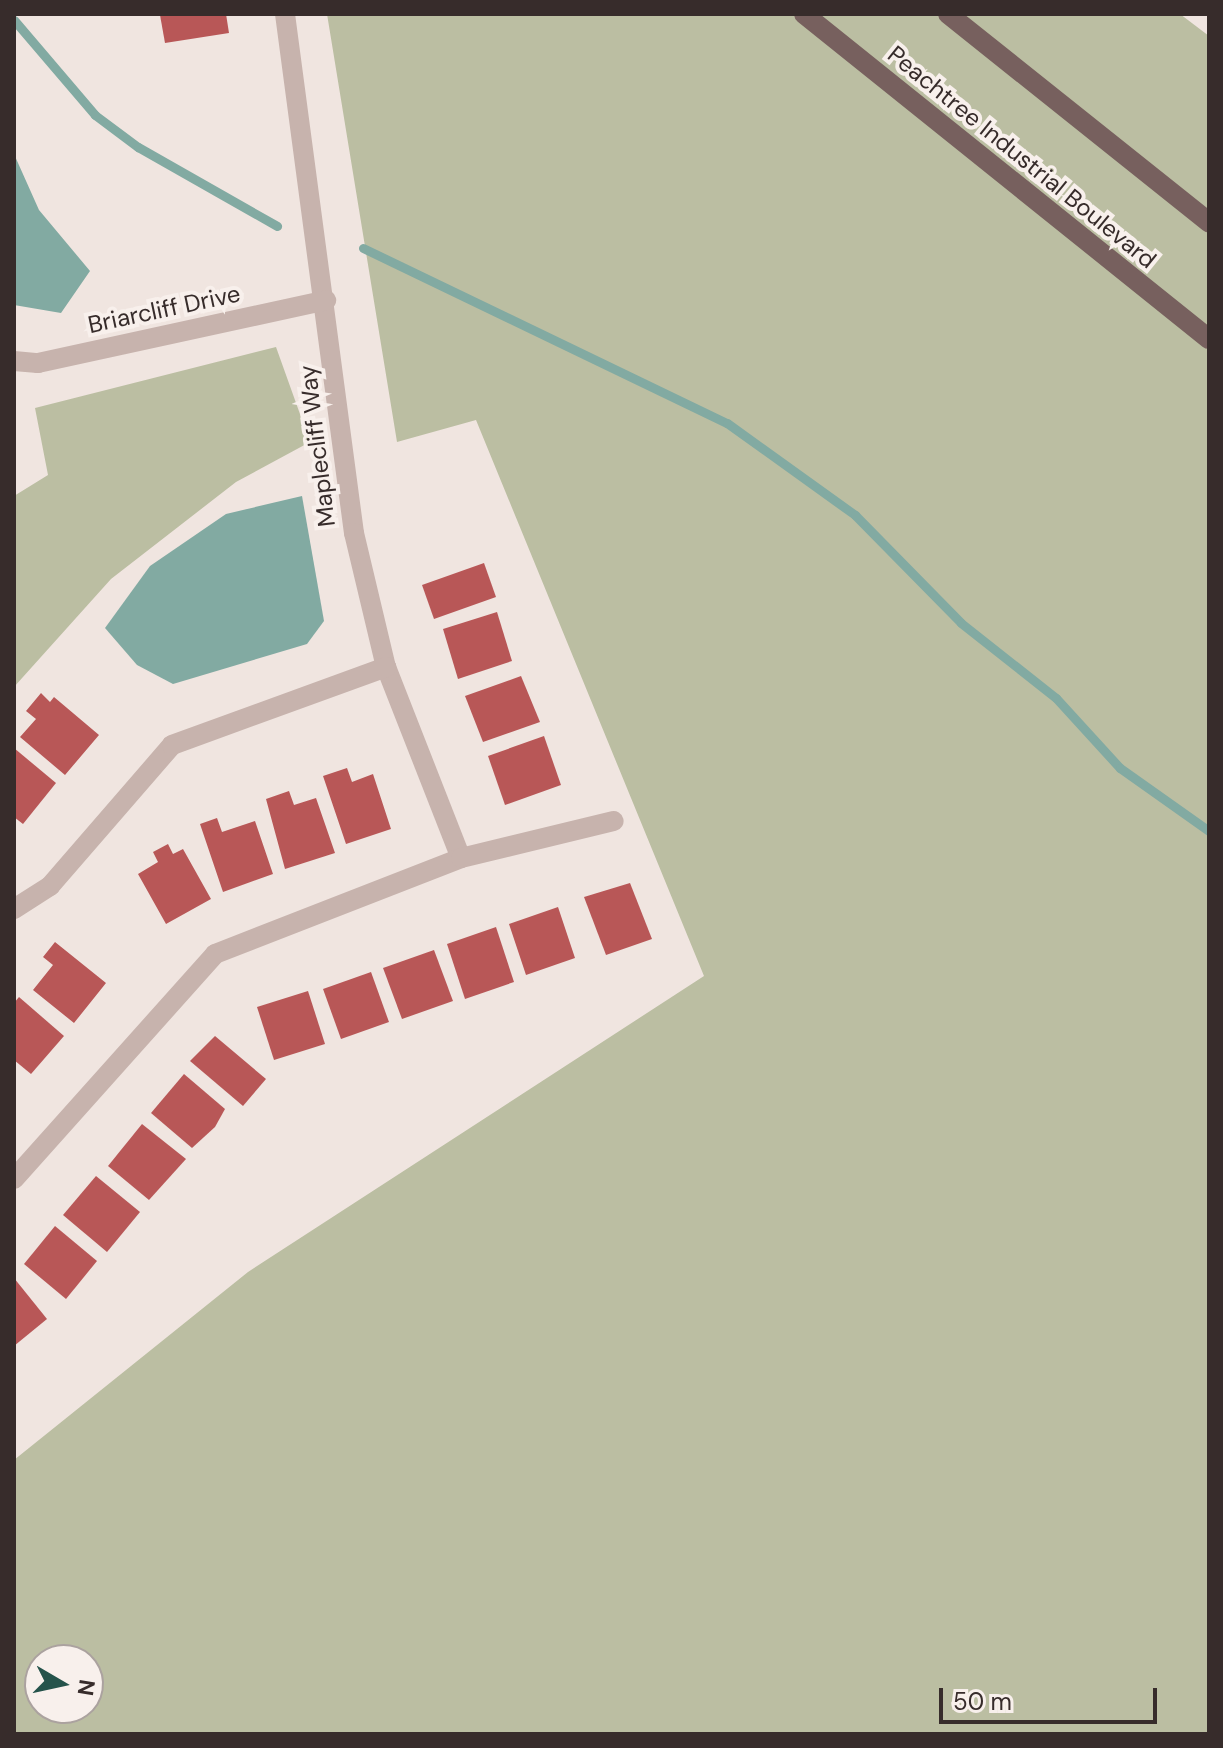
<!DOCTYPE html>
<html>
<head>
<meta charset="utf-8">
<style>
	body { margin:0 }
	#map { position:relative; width:1223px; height:1748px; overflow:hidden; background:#f0e5e0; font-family:"DM Sans",sans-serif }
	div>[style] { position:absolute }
	.green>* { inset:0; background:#bbbea2 }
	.water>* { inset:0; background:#82aaa2 }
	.stream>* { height:9px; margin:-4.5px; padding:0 4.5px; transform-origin:4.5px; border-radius:4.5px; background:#82aaa2 }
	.building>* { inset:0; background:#b85757 }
	.minor>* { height:20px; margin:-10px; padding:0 10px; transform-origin:10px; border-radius:10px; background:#c7b3ad }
	.primary>* { height:20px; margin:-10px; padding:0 10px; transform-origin:10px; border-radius:10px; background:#77605e }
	span { translate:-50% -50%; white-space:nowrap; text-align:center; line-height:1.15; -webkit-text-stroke:8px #f8f0ec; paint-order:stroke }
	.street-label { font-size:24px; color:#372c2b }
	.frame { position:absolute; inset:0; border:16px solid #372c2b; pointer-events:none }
	.north { position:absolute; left:24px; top:1644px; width:80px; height:80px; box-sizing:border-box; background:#f8f0ec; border:2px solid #aba29f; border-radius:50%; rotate:99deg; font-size:22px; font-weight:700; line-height:32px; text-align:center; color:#372c2b }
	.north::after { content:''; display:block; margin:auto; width:28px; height:36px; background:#25534b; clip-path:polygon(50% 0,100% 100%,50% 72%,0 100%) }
	.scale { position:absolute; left:939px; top:1688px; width:218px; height:36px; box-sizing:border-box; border:4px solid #372c2b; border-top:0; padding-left:10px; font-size:24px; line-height:28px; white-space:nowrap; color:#372c2b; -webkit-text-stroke:6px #f8f0ec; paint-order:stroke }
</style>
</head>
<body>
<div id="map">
	<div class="green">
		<i style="clip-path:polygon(evenodd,327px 14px,1180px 14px,1209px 36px,1209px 1734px,14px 1734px,14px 1460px,248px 1272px,704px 976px,476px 420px,397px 442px,327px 14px,40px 1660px,88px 1660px,88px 1708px,40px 1708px,40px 1660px)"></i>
		<i style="clip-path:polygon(276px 347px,310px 442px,236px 482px,111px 579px,14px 687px,14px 496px,48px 475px,35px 408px)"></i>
	</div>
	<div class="water">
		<i style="clip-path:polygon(14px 154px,39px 210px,90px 271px,61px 313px,14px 305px)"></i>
		<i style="clip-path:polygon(302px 496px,324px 621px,307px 644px,173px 684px,137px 665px,105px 628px,150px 566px,226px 514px)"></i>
	</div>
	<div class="stream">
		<i style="left:14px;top:20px;width:125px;rotate:49.5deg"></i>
		<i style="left:95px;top:115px;width:54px;rotate:36.7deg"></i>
		<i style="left:138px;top:147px;width:160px;rotate:29.6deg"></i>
		<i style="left:363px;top:248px;width:404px;rotate:25.7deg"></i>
		<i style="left:727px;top:423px;width:158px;rotate:35.7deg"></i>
		<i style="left:855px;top:515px;width:151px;rotate:45.5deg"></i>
		<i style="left:961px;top:623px;width:121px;rotate:38.3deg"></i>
		<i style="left:1056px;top:698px;width:95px;rotate:47.6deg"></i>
		<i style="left:1120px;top:768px;width:109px;rotate:35.3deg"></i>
	</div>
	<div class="building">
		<i style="clip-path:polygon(165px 14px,226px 14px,229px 33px,165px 43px,160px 15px)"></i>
		<i style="clip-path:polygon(484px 563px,496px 597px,434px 619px,422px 585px)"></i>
		<i style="clip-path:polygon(497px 612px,512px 661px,458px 679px,443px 629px)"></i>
		<i style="clip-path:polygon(521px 676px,540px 722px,483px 742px,465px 696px)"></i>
		<i style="clip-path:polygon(41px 693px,50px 702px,54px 697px,99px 735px,65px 775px,20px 737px,36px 719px,26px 711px)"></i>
		<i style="clip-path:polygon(544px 736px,561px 785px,505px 805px,488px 756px)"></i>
		<i style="clip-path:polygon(14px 748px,56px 783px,23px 824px,14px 817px)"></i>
		<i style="clip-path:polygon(347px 768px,352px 782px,373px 774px,391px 829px,346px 844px,323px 776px)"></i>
		<i style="clip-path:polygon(289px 791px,294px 805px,316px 798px,335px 853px,285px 869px,266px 799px)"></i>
		<i style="clip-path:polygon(217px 818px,222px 832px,255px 821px,273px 874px,223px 892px,200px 824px)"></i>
		<i style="clip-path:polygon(168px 844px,173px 854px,183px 849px,211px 899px,166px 924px,138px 874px,158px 862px,153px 852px)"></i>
		<i style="clip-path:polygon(630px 883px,652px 939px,606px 955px,584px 897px)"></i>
		<i style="clip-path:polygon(558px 907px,575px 958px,526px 975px,509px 924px)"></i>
		<i style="clip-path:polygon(496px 927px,514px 982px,465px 999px,447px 944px)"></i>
		<i style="clip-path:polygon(55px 942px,106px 983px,74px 1023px,33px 990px,53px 965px,43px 957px)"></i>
		<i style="clip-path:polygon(434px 950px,453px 1001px,402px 1019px,383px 968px)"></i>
		<i style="clip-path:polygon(371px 972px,389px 1022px,341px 1039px,323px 989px)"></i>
		<i style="clip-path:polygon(308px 991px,325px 1044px,274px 1060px,257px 1007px)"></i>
		<i style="clip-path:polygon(19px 997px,64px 1036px,31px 1074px,14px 1060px,14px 1003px)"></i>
		<i style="clip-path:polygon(215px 1036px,266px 1079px,243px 1106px,190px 1061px)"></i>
		<i style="clip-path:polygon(184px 1074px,225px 1109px,215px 1127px,192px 1148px,151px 1113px)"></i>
		<i style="clip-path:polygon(142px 1124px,186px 1159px,149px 1200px,108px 1166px)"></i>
		<i style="clip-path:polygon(96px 1176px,140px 1212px,107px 1252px,63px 1215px)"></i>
		<i style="clip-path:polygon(55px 1226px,97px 1261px,66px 1299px,24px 1264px)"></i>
		<i style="clip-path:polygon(14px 1278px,47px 1319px,14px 1346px)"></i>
	</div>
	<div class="minor">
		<i style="left:285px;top:14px;width:524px;rotate:82.43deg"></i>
		<i style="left:354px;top:533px;width:138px;rotate:76.6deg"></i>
		<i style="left:386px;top:667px;width:205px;rotate:68.6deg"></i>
		<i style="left:14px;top:361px;width:24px;rotate:5deg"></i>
		<i style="left:38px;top:363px;width:295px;rotate:-12.3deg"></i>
		<i style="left:14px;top:909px;width:43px;rotate:-32.6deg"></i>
		<i style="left:50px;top:886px;width:186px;rotate:-49.1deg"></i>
		<i style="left:172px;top:745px;width:228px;rotate:-20deg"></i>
		<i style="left:14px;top:1179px;width:302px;rotate:-48.2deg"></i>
		<i style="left:215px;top:954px;width:264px;rotate:-21.3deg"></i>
		<i style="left:461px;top:858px;width:157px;rotate:-13.6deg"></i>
	</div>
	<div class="primary">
		<i style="left:804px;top:14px;width:519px;rotate:38.75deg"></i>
		<i style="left:948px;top:14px;width:334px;rotate:38.6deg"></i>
	</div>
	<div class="street-label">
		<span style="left:1022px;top:157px;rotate:39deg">Peachtree Industrial Boulevard</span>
		<span style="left:164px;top:309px;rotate:-12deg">Briarcliff Drive</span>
		<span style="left:317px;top:446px;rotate:-97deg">Maplecliff Way</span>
	</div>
	<div class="frame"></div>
	<div class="north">N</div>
	<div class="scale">50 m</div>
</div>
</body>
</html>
